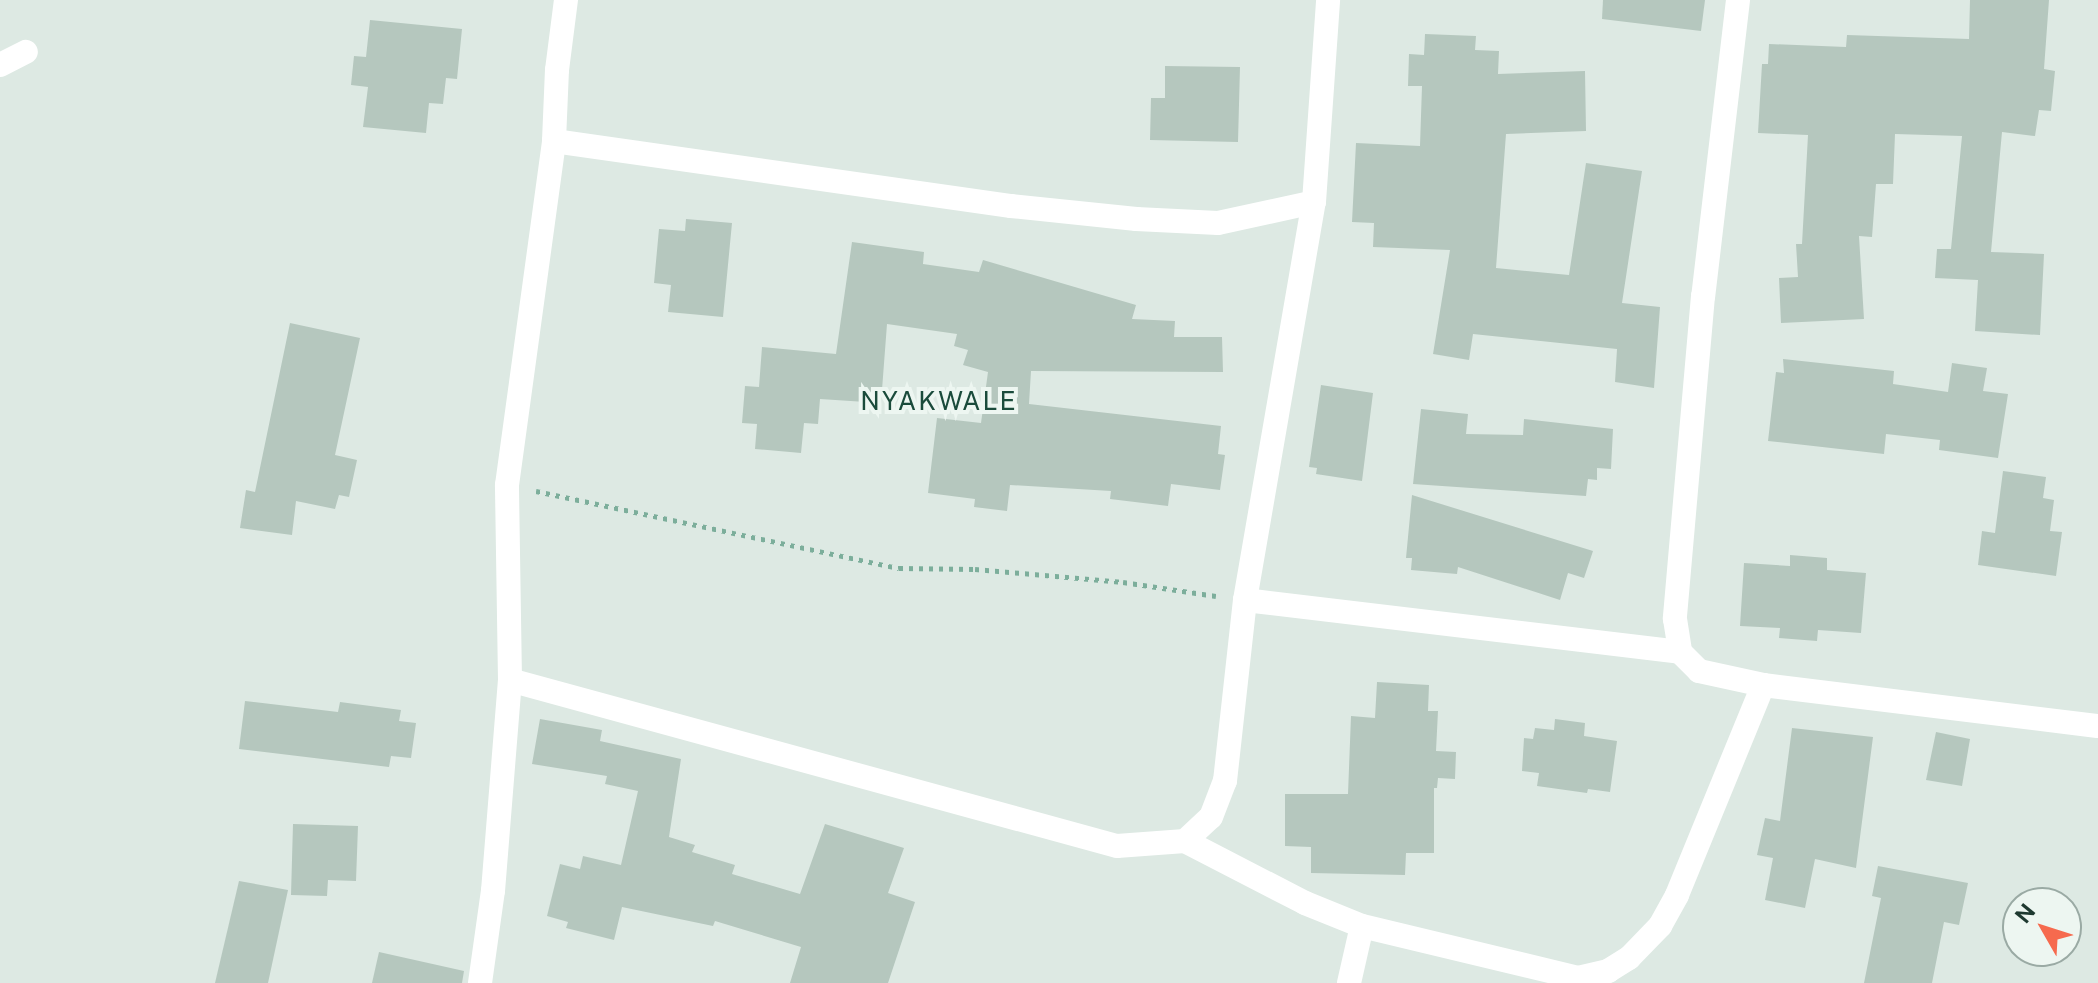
<!DOCTYPE html>
<html>
<head>
<meta charset="utf-8">
<style>
	body { margin:0 }
	#map { position:relative; width:2098px; height:983px; overflow:hidden; background:#dde9e3; font-family:"Public Sans",sans-serif }
	div>[style] { position:absolute }
	.building>* { inset:0; background:#b5c7be }
	.path>* { height:5px; margin-top:-2.5px; transform-origin:0; background:repeating-linear-gradient(90deg,#7cae9b 0 4px,transparent 0 10px) }
	.minor>* { height:24px; margin:-12px; padding:0 12px; transform-origin:12px; border-radius:12px; background:#fff }
	span { translate:-50% -50%; white-space:nowrap; text-align:center; line-height:1.15; -webkit-text-stroke:8px #edf6f1; paint-order:stroke }
	.quarter-label { font-size:26px; color:#1a4b3b; letter-spacing:2px }
	.north { position:absolute; left:2002px; top:887px; width:80px; height:80px; box-sizing:border-box; background:#edf6f1; border:2px solid #9aaaa4; border-radius:50%; rotate:309deg; font-size:22px; font-weight:700; line-height:32px; text-align:center; color:#1e3930 }
	.north::after { content:''; display:block; margin:auto; width:28px; height:36px; background:#f66a4e; clip-path:polygon(50% 0,100% 100%,50% 72%,0 100%) }
</style>
</head>
<body>
<div id="map">
	<div class="building">
		<i style="clip-path:polygon(1603px 0,1705px 0,1701px 31px,1602px 19px)"></i>
		<i style="clip-path:polygon(1970px 0,2049px 0,2044px 69px,2055px 71px,2051px 111px,2039px 110px,2035px 136px,2002px 132px,1991px 252px,2044px 254px,2040px 335px,1975px 331px,1978px 280px,1935px 278px,1937px 249px,1951px 249px,1962px 136px,1895px 134px,1893px 184px,1876px 184px,1872px 237px,1859px 236px,1864px 319px,1781px 323px,1779px 278px,1798px 277px,1796px 244px,1802px 244px,1808px 135px,1758px 133px,1762px 64px,1768px 64px,1769px 44px,1846px 47px,1847px 35px,1969px 39px)"></i>
		<i style="clip-path:polygon(370px 20px,462px 29px,457px 79px,446px 78px,443px 104px,429px 103px,426px 133px,363px 127px,368px 87px,351px 85px,354px 56px,366px 57px)"></i>
		<i style="clip-path:polygon(1425px 34px,1476px 36px,1475px 50px,1499px 51px,1498px 74px,1585px 71px,1586px 131px,1506px 134px,1496px 268px,1569px 275px,1586px 163px,1642px 171px,1622px 303px,1660px 307px,1654px 388px,1615px 382px,1617px 349px,1473px 334px,1469px 360px,1433px 354px,1450px 250px,1373px 247px,1374px 223px,1352px 222px,1356px 143px,1420px 146px,1422px 86px,1408px 86px,1409px 54px,1424px 55px)"></i>
		<i style="clip-path:polygon(1165px 66px,1240px 67px,1238px 142px,1150px 140px,1151px 98px,1165px 98px)"></i>
		<i style="clip-path:polygon(686px 219px,732px 223px,723px 317px,668px 312px,671px 285px,654px 283px,659px 229px,685px 231px)"></i>
		<i style="clip-path:polygon(852px 242px,924px 252px,923px 264px,979px 272px,983px 260px,1136px 305px,1132px 319px,1175px 321px,1174px 337px,1222px 337px,1223px 372px,1031px 371px,1029px 404px,1221px 426px,1218px 454px,1225px 455px,1220px 490px,1171px 484px,1168px 506px,1110px 499px,1111px 491px,1010px 485px,1007px 511px,974px 507px,975px 499px,928px 493px,937px 418px,981px 423px,988px 372px,963px 365px,968px 350px,954px 346px,957px 334px,887px 324px,881px 403px,820px 399px,818px 424px,804px 423px,801px 453px,755px 449px,757px 424px,742px 423px,745px 386px,759px 387px,762px 347px,836px 354px)"></i>
		<i style="clip-path:polygon(290px 323px,360px 338px,335px 455px,357px 460px,349px 497px,339px 495px,335px 509px,296px 501px,292px 535px,240px 528px,246px 490px,255px 492px)"></i>
		<i style="clip-path:polygon(1783px 359px,1894px 371px,1893px 384px,1948px 392px,1952px 363px,1987px 368px,1983px 391px,2008px 394px,1998px 458px,1939px 450px,1940px 440px,1886px 434px,1884px 454px,1768px 441px,1776px 372px,1784px 373px)"></i>
		<i style="clip-path:polygon(1321px 385px,1373px 393px,1362px 481px,1316px 474px,1317px 468px,1309px 467px)"></i>
		<i style="clip-path:polygon(1421px 409px,1468px 414px,1466px 434px,1523px 435px,1524px 419px,1613px 429px,1611px 469px,1597px 468px,1597px 480px,1588px 479px,1586px 496px,1413px 484px)"></i>
		<i style="clip-path:polygon(2003px 471px,2046px 477px,2043px 498px,2054px 500px,2050px 531px,2062px 532px,2056px 576px,1978px 565px,1982px 531px,1995px 533px)"></i>
		<i style="clip-path:polygon(1412px 495px,1593px 551px,1584px 578px,1568px 573px,1560px 600px,1458px 567px,1457px 574px,1411px 570px,1412px 558px,1406px 558px)"></i>
		<i style="clip-path:polygon(1790px 555px,1827px 558px,1827px 570px,1866px 573px,1861px 633px,1818px 630px,1817px 641px,1779px 638px,1780px 628px,1740px 626px,1744px 563px,1790px 566px)"></i>
		<i style="clip-path:polygon(1377px 682px,1429px 685px,1428px 711px,1438px 711px,1436px 751px,1456px 752px,1455px 779px,1438px 778px,1437px 788px,1434px 788px,1434px 853px,1406px 853px,1405px 875px,1311px 873px,1311px 847px,1285px 846px,1285px 794px,1348px 794px,1351px 716px,1375px 718px)"></i>
		<i style="clip-path:polygon(245px 701px,338px 712px,340px 702px,401px 710px,399px 721px,416px 723px,411px 758px,391px 756px,389px 767px,239px 749px)"></i>
		<i style="clip-path:polygon(540px 719px,602px 730px,600px 741px,681px 759px,669px 837px,695px 845px,692px 852px,735px 865px,732px 874px,800px 894px,825px 824px,904px 848px,888px 893px,915px 902px,888px 983px,790px 983px,801px 947px,715px 921px,713px 926px,622px 907px,614px 940px,566px 928px,568px 922px,547px 916px,560px 864px,580px 869px,583px 856px,621px 865px,638px 791px,605px 784px,607px 776px,532px 764px)"></i>
		<i style="clip-path:polygon(1555px 719px,1585px 723px,1584px 736px,1617px 741px,1610px 792px,1588px 789px,1587px 793px,1537px 786px,1539px 773px,1522px 771px,1524px 738px,1533px 739px,1535px 728px,1554px 730px)"></i>
		<i style="clip-path:polygon(1792px 728px,1873px 737px,1856px 868px,1815px 859px,1805px 908px,1765px 900px,1773px 858px,1757px 855px,1765px 818px,1780px 821px)"></i>
		<i style="clip-path:polygon(1936px 732px,1970px 739px,1962px 786px,1926px 780px)"></i>
		<i style="clip-path:polygon(293px 824px,358px 826px,356px 881px,328px 880px,327px 896px,291px 895px)"></i>
		<i style="clip-path:polygon(1878px 866px,1968px 883px,1959px 925px,1944px 922px,1932px 983px,1864px 983px,1881px 898px,1872px 896px)"></i>
		<i style="clip-path:polygon(239px 881px,288px 890px,268px 983px,215px 983px)"></i>
		<i style="clip-path:polygon(379px 952px,464px 971px,462px 983px,372px 983px)"></i>
	</div>
	<div class="path">
		<i style="left:536px;top:491px;width:371px;rotate:12deg"></i>
		<i style="left:899px;top:568px;width:76px;rotate:0.8deg"></i>
		<i style="left:975px;top:569px;width:149px;rotate:5deg"></i>
		<i style="left:1123px;top:582px;width:94px;rotate:8.6deg"></i>
	</div>
	<div class="minor">
		<i style="left:1738px;top:0;width:298px;rotate:96.7deg"></i>
		<i style="left:1703px;top:296px;width:324px;rotate:95deg"></i>
		<i style="left:1675px;top:619px;width:33px;rotate:81deg"></i>
		<i style="left:1680px;top:652px;width:27px;rotate:45deg"></i>
		<i style="left:1699px;top:671px;width:66px;rotate:12.3deg"></i>
		<i style="left:1763px;top:685px;width:337px;rotate:7deg"></i>
		<i style="left:0;top:65px;width:29px;rotate:-27deg"></i>
		<i style="left:554px;top:141px;width:462px;rotate:8.1deg"></i>
		<i style="left:1011px;top:206px;width:126px;rotate:5.9deg"></i>
		<i style="left:1136px;top:219px;width:82px;rotate:2.8deg"></i>
		<i style="left:1218px;top:223px;width:98px;rotate:-12.3deg"></i>
		<i style="left:1245px;top:600px;width:438px;rotate:6.8deg"></i>
		<i style="left:510px;top:680px;width:629px;rotate:15.3deg"></i>
		<i style="left:1117px;top:846px;width:68px;rotate:-4.2deg"></i>
		<i style="left:1185px;top:841px;width:35px;rotate:-43deg"></i>
		<i style="left:1211px;top:817px;width:39px;rotate:-69deg"></i>
		<i style="left:1225px;top:781px;width:182px;rotate:-83.7deg"></i>
		<i style="left:1245px;top:600px;width:404px;rotate:-80.2deg"></i>
		<i style="left:1314px;top:202px;width:202px;rotate:-86deg"></i>
		<i style="left:1185px;top:841px;width:135px;rotate:27.3deg"></i>
		<i style="left:1305px;top:903px;width:61px;rotate:22deg"></i>
		<i style="left:1362px;top:926px;width:222px;rotate:13.5deg"></i>
		<i style="left:1578px;top:978px;width:31px;rotate:-13deg"></i>
		<i style="left:1608px;top:971px;width:25px;rotate:-32deg"></i>
		<i style="left:1629px;top:958px;width:45px;rotate:-45.9deg"></i>
		<i style="left:1660px;top:926px;width:35px;rotate:-61deg"></i>
		<i style="left:1677px;top:895px;width:227px;rotate:-67.7deg"></i>
		<i style="left:480px;top:983px;width:93px;rotate:-82deg"></i>
		<i style="left:493px;top:891px;width:212px;rotate:-85.4deg"></i>
		<i style="left:510px;top:680px;width:195px;rotate:-90.9deg"></i>
		<i style="left:507px;top:485px;width:347px;rotate:-82.2deg"></i>
		<i style="left:554px;top:141px;width:71px;rotate:-87.6deg"></i>
		<i style="left:557px;top:70px;width:71px;rotate:-82.7deg"></i>
		<i style="left:1349px;top:983px;width:58px;rotate:-77.2deg"></i>
	</div>
	<div class="quarter-label">
		<span style="left:939px;top:401px">NYAKWALE</span>
	</div>
	<div class="north">N</div>
</div>
</body>
</html>
